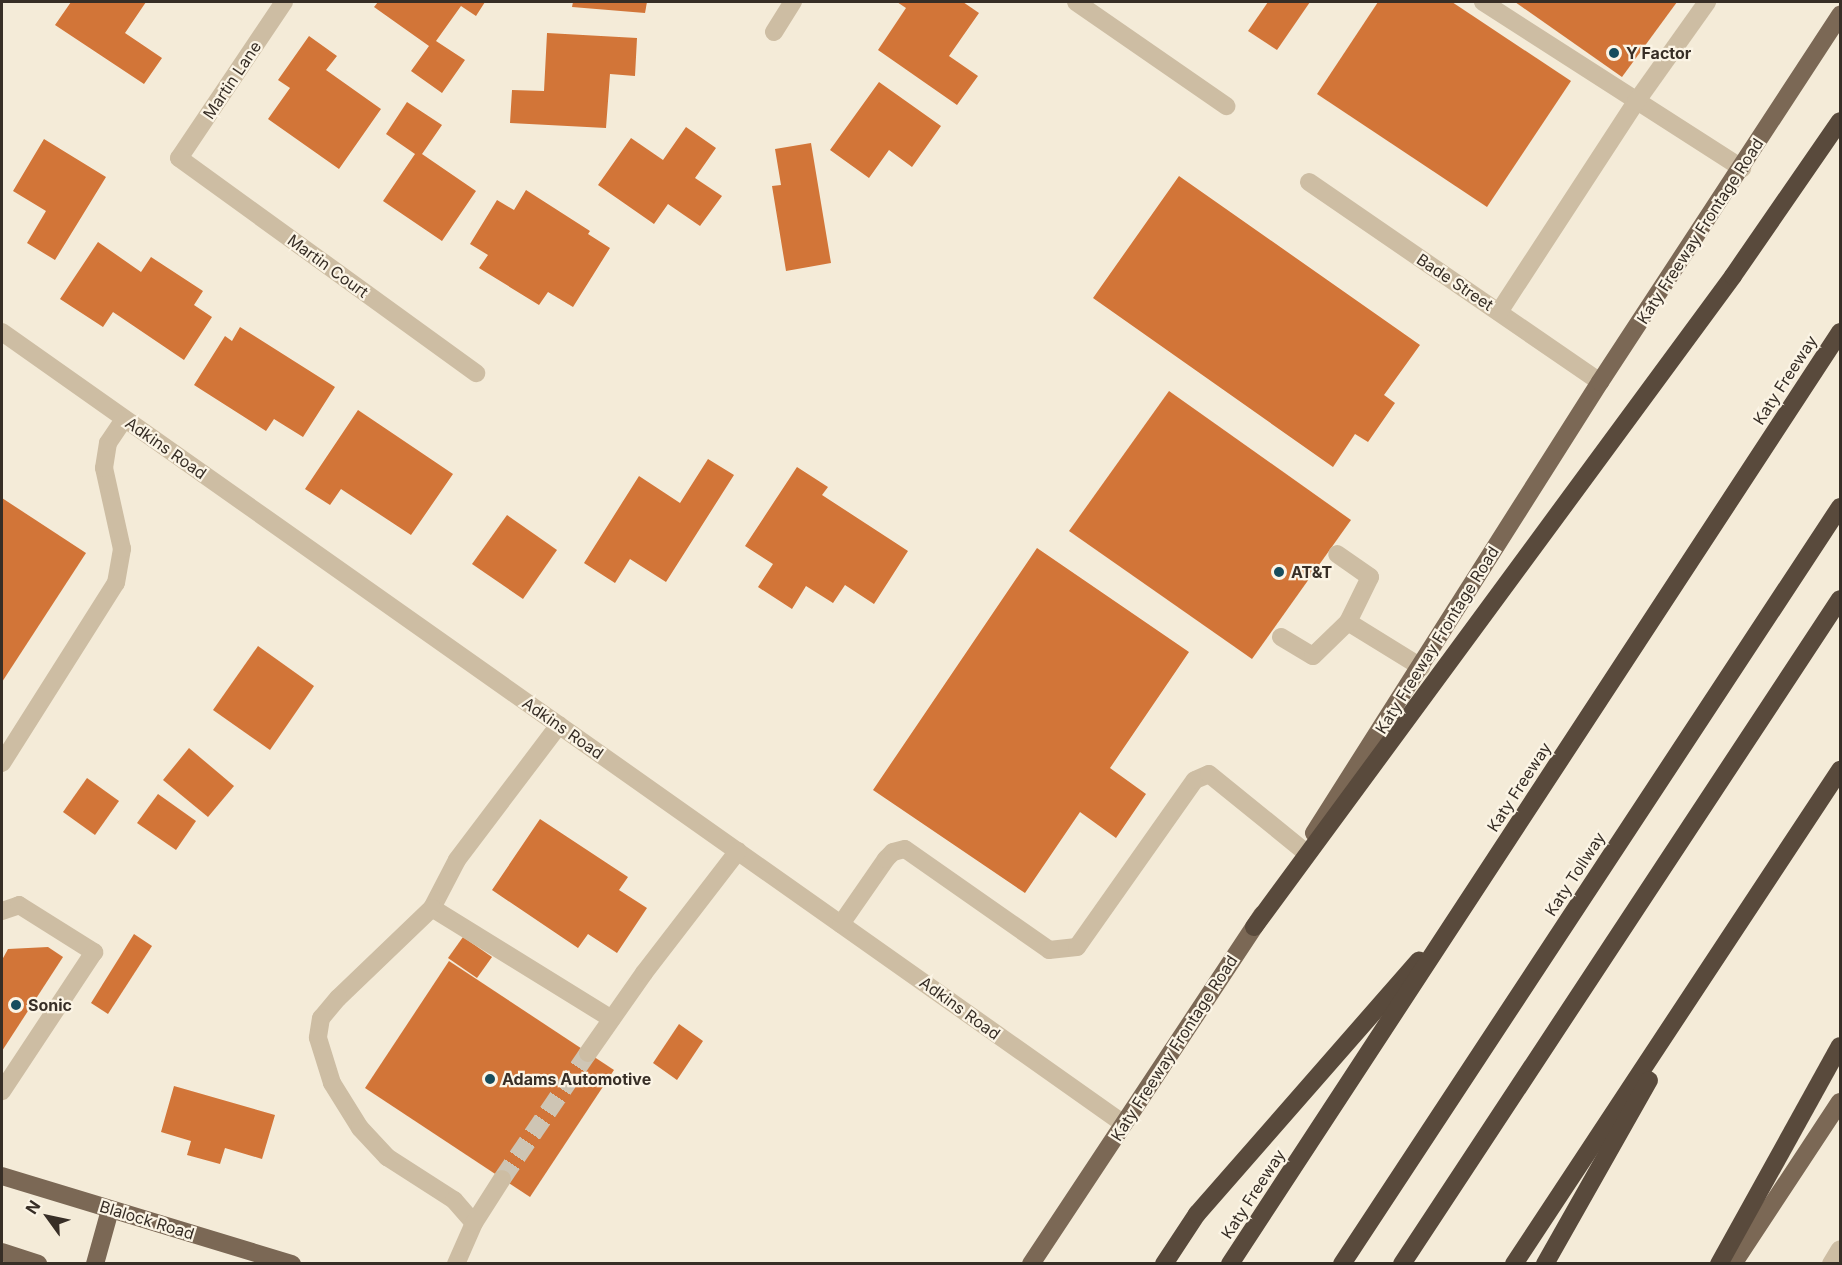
<!DOCTYPE html>
<html>
<head>
<meta charset="utf-8">
<style>
	body { margin:0 }
	#map { position:relative; width:1842px; height:1265px; overflow:hidden; background:#f4ebd8; font-family:Inter,sans-serif }
	div>[style] { position:absolute }
	.building>* { inset:0; background:#d27538 }
	.minor-tunnel>* { height:18px; margin-top:-9px; transform-origin:0; background:repeating-linear-gradient(90deg,#cec5b4 0 18px,transparent 0 27px) }
	.minor>* { height:18px; margin:-9px; padding:0 9px; transform-origin:9px; border-radius:9px; background:#cdbda3 }
	.major>* { height:18px; margin:-9px; padding:0 9px; transform-origin:9px; border-radius:9px; background:#7b6855 }
	.highway>* { height:18px; margin:-9px; padding:0 9px; transform-origin:9px; border-radius:9px; background:#594a3c }
	.dots>* { width:16px; height:16px; translate:-50% -50%; box-sizing:border-box; border:3px solid #fbf4e5; border-radius:50% }
	span { translate:-50% -50%; white-space:nowrap; text-align:center; line-height:1.15; -webkit-text-stroke:4.5px #fbf4e5; paint-order:stroke }
	.poi-label { font-size:16px; color:#372e26; font-weight:700 }
	.left { translate:0 -50%; text-align:left }
	.street-label { font-size:16px; color:#372e26 }
	.frame { position:absolute; inset:0; border:3px solid #372e26; pointer-events:none }
	.north { position:absolute; left:18px; top:1187px; width:60px; height:60px; -webkit-text-stroke:4px #fbf4e5; paint-order:stroke; rotate:303deg; font-size:16px; font-weight:700; line-height:24px; text-align:center; color:#372e26 }
	.north::after { content:''; display:block; margin:auto; width:21px; height:27px; background:#372e26; clip-path:polygon(50% 0,100% 100%,50% 72%,0 100%) }
</style>
</head>
<body>
<div id="map">
	<div class="building">
		<i style="clip-path:polygon(71px 2px,146px 2px,125px 33px,162px 58px,144px 84px,55px 25px)"></i>
		<i style="clip-path:polygon(378px 2px,485px 2px,476px 16px,461px 6px,436px 41px,465px 60px,442px 93px,411px 71px,429px 46px,374px 7px)"></i>
		<i style="clip-path:polygon(573px 2px,647px 2px,645px 13px,572px 7px)"></i>
		<i style="clip-path:polygon(897px 2px,963px 2px,979px 13px,949px 56px,978px 76px,957px 105px,878px 50px,906px 8px)"></i>
		<i style="clip-path:polygon(1268px 2px,1310px 2px,1277px 50px,1248px 31px)"></i>
		<i style="clip-path:polygon(1378px 2px,1452px 2px,1571px 81px,1487px 207px,1317px 94px)"></i>
		<i style="clip-path:polygon(1515px 2px,1677px 2px,1622px 77px)"></i>
		<i style="clip-path:polygon(547px 33px,637px 38px,635px 76px,610px 74px,606px 128px,510px 123px,512px 90px,544px 91px)"></i>
		<i style="clip-path:polygon(309px 36px,337px 56px,326px 70px,381px 109px,339px 169px,268px 119px,290px 88px,278px 80px)"></i>
		<i style="clip-path:polygon(879px 82px,941px 126px,912px 167px,889px 150px,869px 178px,830px 150px)"></i>
		<i style="clip-path:polygon(407px 102px,442px 125px,422px 154px,476px 191px,442px 241px,383px 201px,415px 154px,386px 134px)"></i>
		<i style="clip-path:polygon(686px 127px,716px 148px,695px 178px,722px 196px,700px 226px,668px 204px,654px 224px,598px 185px,631px 138px,663px 160px)"></i>
		<i style="clip-path:polygon(44px 139px,106px 177px,55px 260px,27px 243px,46px 211px,13px 191px)"></i>
		<i style="clip-path:polygon(811px 143px,831px 263px,786px 271px,772px 186px,781px 185px,775px 149px)"></i>
		<i style="clip-path:polygon(1179px 176px,1420px 345px,1384px 395px,1395px 403px,1368px 442px,1355px 434px,1333px 467px,1093px 298px)"></i>
		<i style="clip-path:polygon(526px 190px,590px 231px,588px 234px,610px 248px,573px 307px,548px 292px,539px 305px,479px 268px,488px 255px,470px 244px,497px 200px,514px 210px)"></i>
		<i style="clip-path:polygon(98px 242px,141px 272px,151px 257px,203px 291px,194px 305px,212px 317px,184px 360px,113px 312px,103px 327px,60px 299px)"></i>
		<i style="clip-path:polygon(240px 327px,335px 387px,303px 437px,274px 419px,266px 431px,194px 385px,225px 336px,232px 341px)"></i>
		<i style="clip-path:polygon(1169px 391px,1351px 520px,1252px 659px,1069px 531px)"></i>
		<i style="clip-path:polygon(358px 410px,453px 474px,411px 535px,341px 489px,330px 505px,305px 489px)"></i>
		<i style="clip-path:polygon(708px 459px,734px 475px,666px 582px,630px 559px,615px 583px,584px 563px,639px 476px,680px 503px)"></i>
		<i style="clip-path:polygon(797px 467px,828px 487px,822px 495px,908px 551px,874px 604px,845px 585px,833px 603px,806px 586px,792px 609px,758px 587px,773px 564px,745px 546px)"></i>
		<i style="clip-path:polygon(2px 498px,86px 553px,2px 682px)"></i>
		<i style="clip-path:polygon(507px 515px,557px 550px,523px 599px,472px 564px)"></i>
		<i style="clip-path:polygon(1037px 548px,1189px 652px,1110px 768px,1146px 794px,1116px 838px,1080px 812px,1025px 893px,873px 790px)"></i>
		<i style="clip-path:polygon(258px 646px,314px 686px,270px 750px,213px 710px)"></i>
		<i style="clip-path:polygon(189px 748px,234px 786px,208px 817px,163px 780px)"></i>
		<i style="clip-path:polygon(87px 778px,119px 801px,95px 835px,63px 812px)"></i>
		<i style="clip-path:polygon(158px 794px,196px 821px,176px 850px,137px 823px)"></i>
		<i style="clip-path:polygon(540px 819px,628px 877px,619px 890px,647px 908px,617px 953px,588px 934px,578px 948px,492px 890px)"></i>
		<i style="clip-path:polygon(134px 934px,152px 946px,108px 1014px,91px 1003px)"></i>
		<i style="clip-path:polygon(463px 937px,492px 957px,477px 978px,448px 958px)"></i>
		<i style="clip-path:polygon(48px 947px,63px 957px,2px 1051px,2px 960px,8px 949px)"></i>
		<i style="clip-path:polygon(449px 961px,614px 1070px,530px 1197px,365px 1088px)"></i>
		<i style="clip-path:polygon(679px 1024px,703px 1041px,677px 1080px,653px 1063px)"></i>
		<i style="clip-path:polygon(174px 1086px,275px 1115px,262px 1159px,225px 1148px,220px 1164px,187px 1155px,191px 1141px,161px 1132px)"></i>
	</div>
	<div class="minor-tunnel">
		<i style="left:502px;top:1179px;width:153px;rotate:-55.7deg"></i>
	</div>
	<div class="minor">
		<i style="left:284px;top:2px;width:188px;rotate:123.9deg"></i>
		<i style="left:179px;top:158px;width:367px;rotate:35.9deg"></i>
		<i style="left:1076px;top:2px;width:183px;rotate:34.7deg"></i>
		<i style="left:1483px;top:2px;width:308px;rotate:32.7deg"></i>
		<i style="left:774px;top:32px;width:36px;rotate:-58deg"></i>
		<i style="left:1309px;top:182px;width:353px;rotate:34.5deg"></i>
		<i style="left:1499px;top:312px;width:251px;rotate:-56.9deg"></i>
		<i style="left:1636px;top:102px;width:123px;rotate:-54.6deg"></i>
		<i style="left:2px;top:332px;width:1373px;rotate:35.22deg"></i>
		<i style="left:1348px;top:622px;width:86px;rotate:31.7deg"></i>
		<i style="left:1281px;top:637px;width:37px;rotate:31deg"></i>
		<i style="left:1313px;top:656px;width:49px;rotate:-44.2deg"></i>
		<i style="left:1348px;top:622px;width:50px;rotate:-63.9deg"></i>
		<i style="left:1370px;top:577px;width:40px;rotate:-145.1deg"></i>
		<i style="left:559px;top:725px;width:169px;rotate:127.1deg"></i>
		<i style="left:457px;top:860px;width:54px;rotate:117.5deg"></i>
		<i style="left:432px;top:908px;width:211px;rotate:31.7deg"></i>
		<i style="left:2px;top:763px;width:213px;rotate:-57.7deg"></i>
		<i style="left:116px;top:583px;width:35px;rotate:-80deg"></i>
		<i style="left:122px;top:549px;width:83px;rotate:-102.5deg"></i>
		<i style="left:104px;top:468px;width:25px;rotate:-81deg"></i>
		<i style="left:108px;top:443px;width:29px;rotate:-56deg"></i>
		<i style="left:432px;top:908px;width:130px;rotate:136.2deg"></i>
		<i style="left:338px;top:998px;width:26px;rotate:130deg"></i>
		<i style="left:321px;top:1018px;width:20px;rotate:99deg"></i>
		<i style="left:318px;top:1038px;width:47px;rotate:72.7deg"></i>
		<i style="left:332px;top:1083px;width:53px;rotate:58.1deg"></i>
		<i style="left:360px;top:1128px;width:40px;rotate:47deg"></i>
		<i style="left:387px;top:1157px;width:80px;rotate:32.7deg"></i>
		<i style="left:454px;top:1200px;width:30px;rotate:49deg"></i>
		<i style="left:474px;top:1223px;width:45px;rotate:113.7deg"></i>
		<i style="left:2px;top:911px;width:18px;rotate:-19deg"></i>
		<i style="left:19px;top:905px;width:89px;rotate:32.1deg"></i>
		<i style="left:94px;top:952px;width:167px;rotate:123.5deg"></i>
		<i style="left:841px;top:924px;width:79px;rotate:-55.3deg"></i>
		<i style="left:886px;top:859px;width:10px;rotate:-45deg"></i>
		<i style="left:893px;top:852px;width:12px;rotate:-14deg"></i>
		<i style="left:905px;top:849px;width:176px;rotate:35deg"></i>
		<i style="left:1049px;top:950px;width:28px;rotate:-6deg"></i>
		<i style="left:1077px;top:947px;width:204px;rotate:-54.8deg"></i>
		<i style="left:1195px;top:780px;width:15px;rotate:-23deg"></i>
		<i style="left:1209px;top:774px;width:121px;rotate:39deg"></i>
		<i style="left:588px;top:1053px;width:98px;rotate:-55deg"></i>
		<i style="left:644px;top:973px;width:154px;rotate:-52.4deg"></i>
		<i style="left:474px;top:1223px;width:52px;rotate:-57.5deg"></i>
		<i style="left:1831px;top:1264px;width:17px;rotate:-59deg"></i>
	</div>
	<div class="major">
		<i style="left:1314px;top:833px;width:534px;rotate:-57.62deg"></i>
		<i style="left:1600px;top:382px;width:439px;rotate:-56.8deg"></i>
		<i style="left:2px;top:1176px;width:303px;rotate:16.9deg"></i>
		<i style="left:2px;top:1252px;width:38px;rotate:18deg"></i>
		<i style="left:95px;top:1264px;width:56px;rotate:-74.5deg"></i>
		<i style="left:1031px;top:1264px;width:419px;rotate:-56.5deg"></i>
		<i style="left:1733px;top:1264px;width:194px;rotate:-56.6deg"></i>
	</div>
	<div class="highway">
		<i style="left:1254px;top:927px;width:808px;rotate:-53.65deg"></i>
		<i style="left:1733px;top:276px;width:188px;rotate:-55.4deg"></i>
		<i style="left:1164px;top:1264px;width:60px;rotate:-56.6deg"></i>
		<i style="left:1197px;top:1214px;width:337px;rotate:-48.8deg"></i>
		<i style="left:1230px;top:1264px;width:1114px;rotate:-56.79deg"></i>
		<i style="left:1342px;top:1264px;width:906px;rotate:-56.66deg"></i>
		<i style="left:1402px;top:1264px;width:796px;rotate:-56.63deg"></i>
		<i style="left:1514px;top:1264px;width:592px;rotate:-56.58deg"></i>
		<i style="left:1545px;top:1264px;width:211px;rotate:-60.5deg"></i>
		<i style="left:1719px;top:1264px;width:249px;rotate:-61deg"></i>
	</div>
	<div class="dots">
		<i style="left:1614px;top:53px;background:#174d5d"></i>
		<i style="left:1279px;top:572px;background:#174d5d"></i>
		<i style="left:16px;top:1005px;background:#174d5d"></i>
		<i style="left:490px;top:1079px;background:#174d5d"></i>
	</div>
	<div class="poi-label">
		<span class="left" style="left:1626px;top:53px">Y Factor</span>
		<span class="left" style="left:1291px;top:572px">AT&amp;T</span>
		<span class="left" style="left:28px;top:1005px">Sonic</span>
		<span class="left" style="left:502px;top:1079px">Adams Automotive</span>
	</div>
	<div class="street-label">
		<span style="left:232px;top:80px;rotate:-56deg">Martin Lane</span>
		<span style="left:1700px;top:231px;rotate:-57deg">Katy Freeway Frontage Road</span>
		<span style="left:328px;top:266px;rotate:36deg">Martin Court</span>
		<span style="left:1455px;top:282px;rotate:34deg">Bade Street</span>
		<span style="left:1785px;top:380px;rotate:-57deg">Katy Freeway</span>
		<span style="left:166px;top:448px;rotate:35deg">Adkins Road</span>
		<span style="left:1437px;top:640px;rotate:-58deg">Katy Freeway Frontage Road</span>
		<span style="left:563px;top:728px;rotate:35deg">Adkins Road</span>
		<span style="left:1519px;top:787px;rotate:-57deg">Katy Freeway</span>
		<span style="left:1575px;top:874px;rotate:-57deg">Katy Tollway</span>
		<span style="left:960px;top:1008px;rotate:36deg">Adkins Road</span>
		<span style="left:1174px;top:1048px;rotate:-57deg">Katy Freeway Frontage Road</span>
		<span style="left:1253px;top:1194px;rotate:-57deg">Katy Freeway</span>
		<span style="left:147px;top:1220px;rotate:17deg">Blalock Road</span>
	</div>
	<div class="frame"></div>
	<div class="north">N</div>
</div>
</body>
</html>
